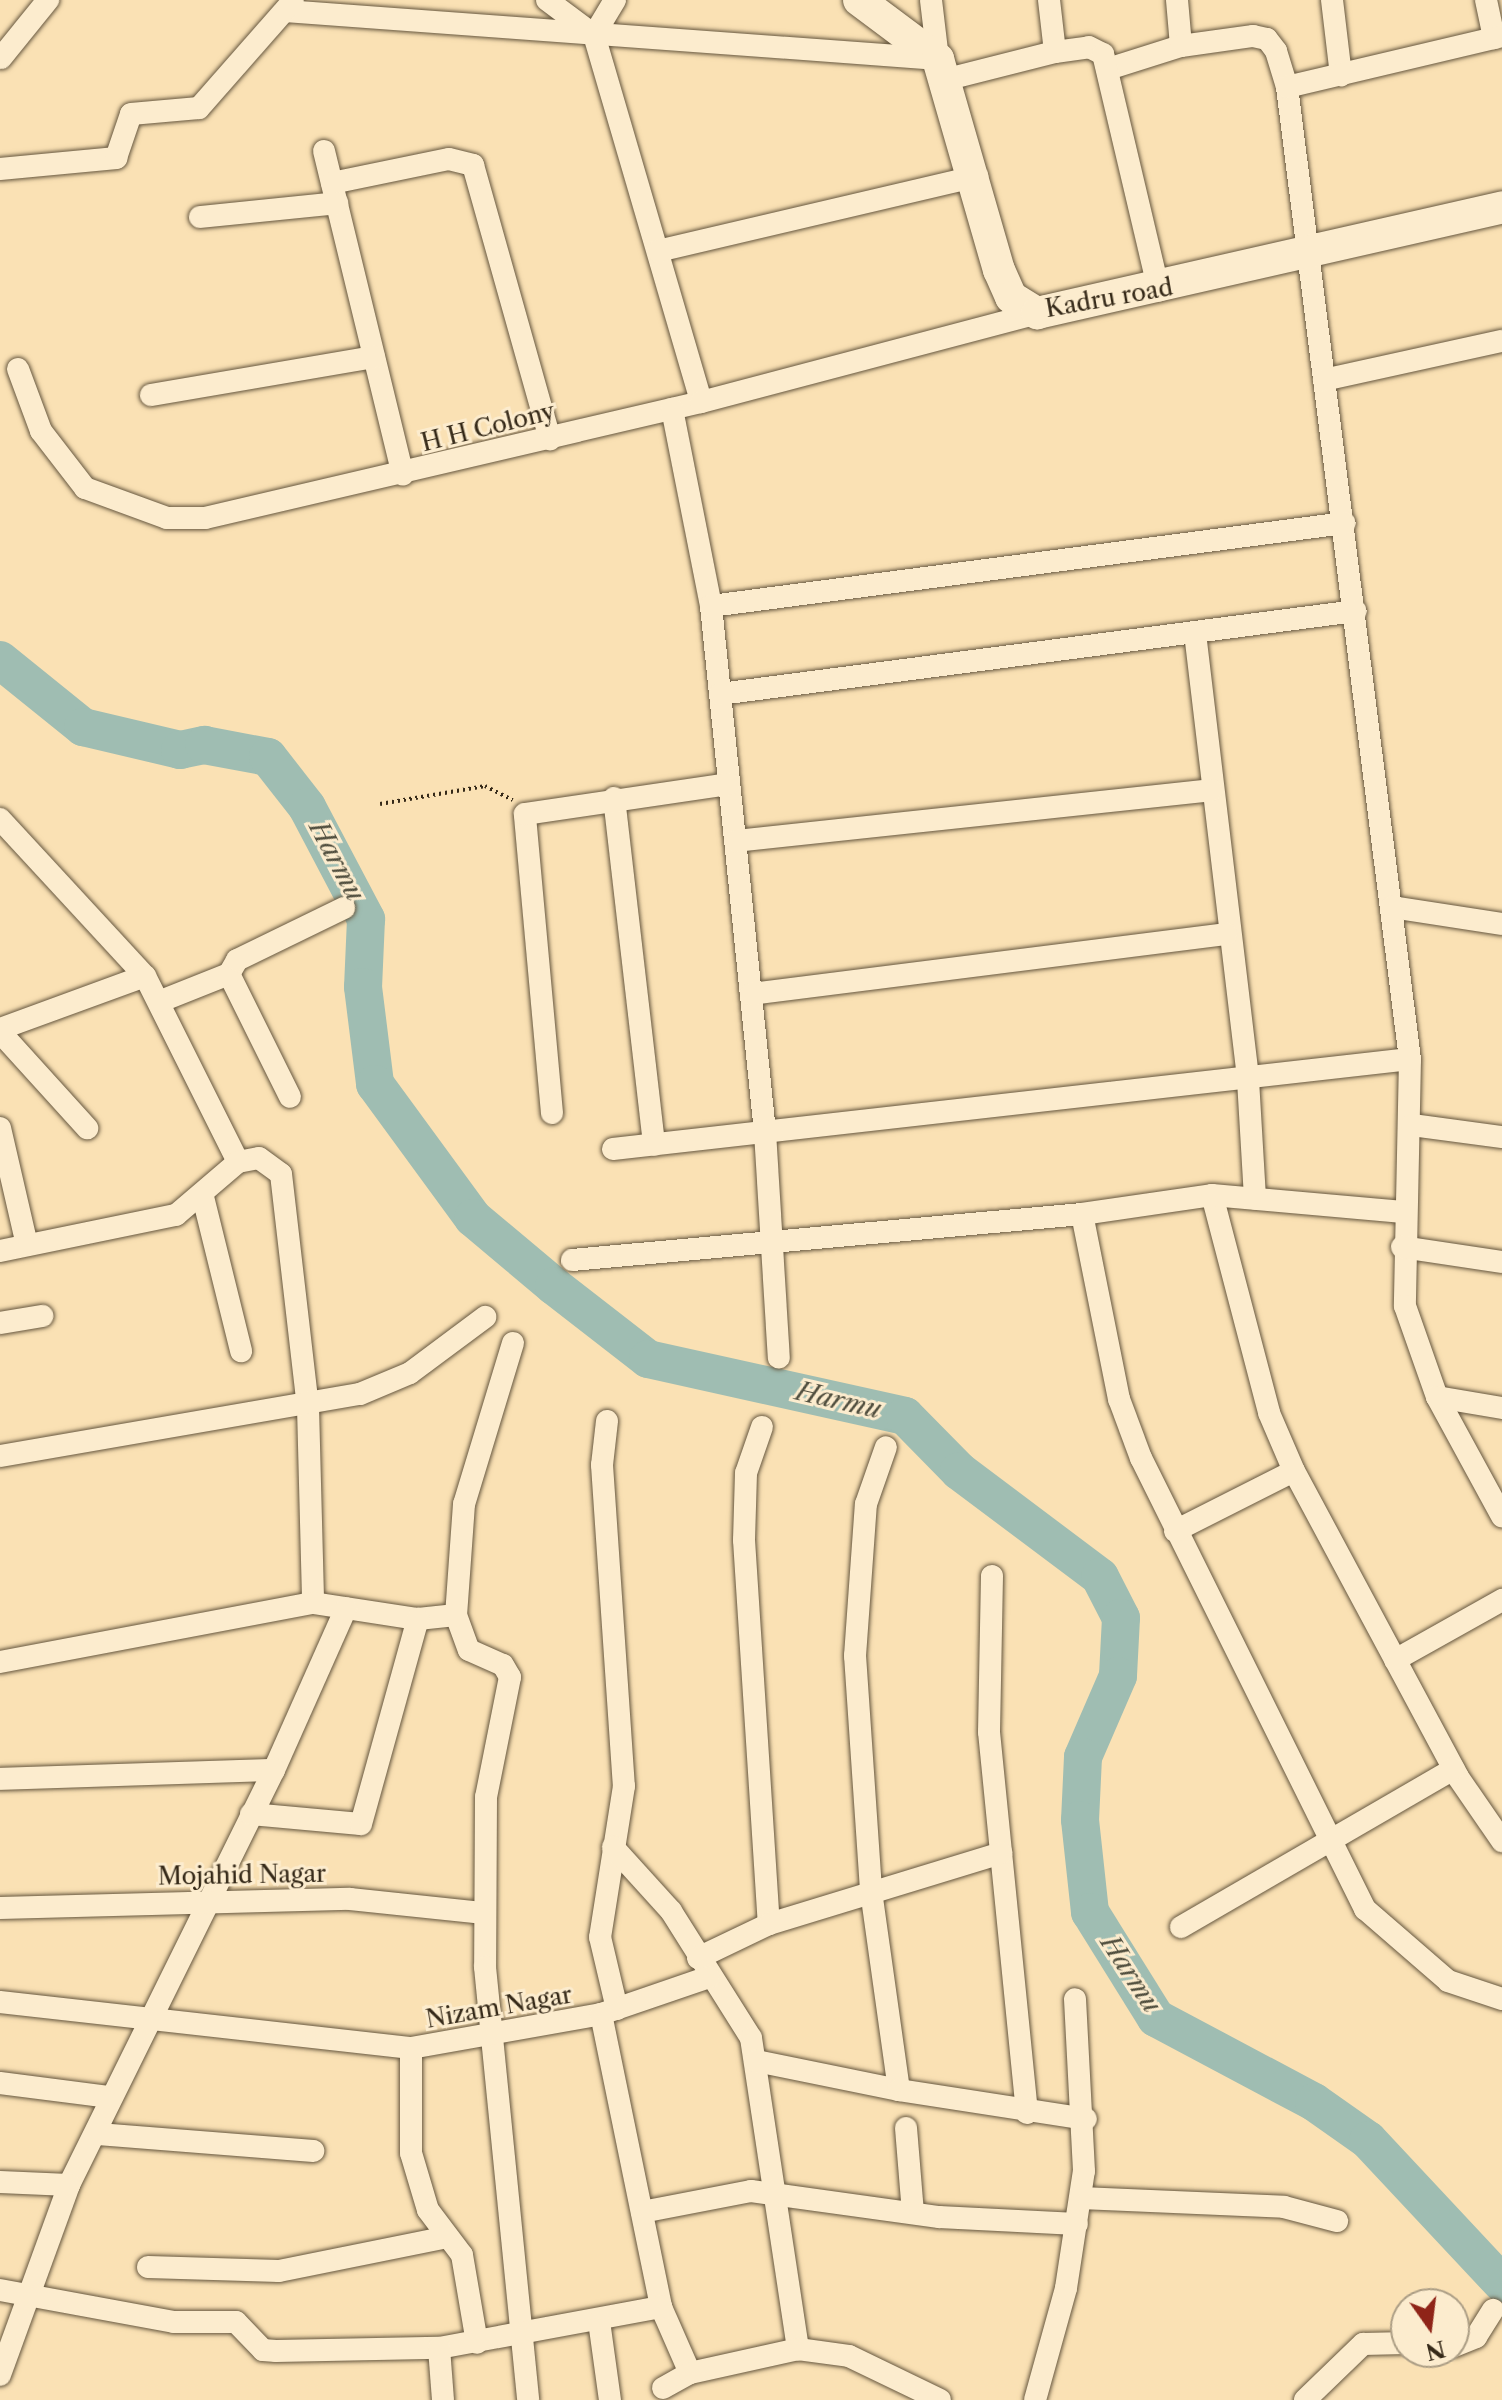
<!DOCTYPE html>
<html>
<head>
<meta charset="utf-8">
<style>
	body { margin:0 }
	#map { position:relative; width:1502px; height:2400px; overflow:hidden; background:#fae1b4; font-family:"Libre Caslon Text",serif }
	div>[style] { position:absolute }
	.river>* { height:38px; margin:-19px; padding:0 19px; transform-origin:19px; border-radius:19px; background:#9fbdb2 }
	.path>* { height:4px; margin-top:-2px; transform-origin:0; background:repeating-linear-gradient(90deg,#352918 0 2px,transparent 0 6px) }
	.roads { filter:drop-shadow(0 0 2px #66573f) drop-shadow(0 0 2px #66573f) }
	.minor>* { height:22px; margin:-11px; padding:0 11px; transform-origin:11px; border-radius:11px; background:#fcecce }
	.secondary>* { height:32px; margin:-16px; padding:0 16px; transform-origin:16px; border-radius:16px; background:#fcecce }
	span { translate:-50% -50%; white-space:nowrap; text-align:center; line-height:1.15; -webkit-text-stroke:6px #fcecce; paint-order:stroke }
	.street-label { font-size:24px; color:#352918 }
	.water-label { font-size:26px; color:#504e3e; font-style:italic }
	.north { position:absolute; left:1390px; top:2288px; width:80px; height:80px; box-sizing:border-box; background:#fcecce; border:2px solid #ac9e85; border-radius:50%; rotate:166deg; font-size:22px; font-weight:700; line-height:32px; text-align:center; color:#352918 }
	.north::after { content:''; display:block; margin:auto; width:28px; height:36px; background:#8f2418; clip-path:polygon(50% 0,100% 100%,50% 72%,0 100%) }
</style>
</head>
<body>
<div id="map">
	<div class="river">
		<i style="left:0;top:660px;width:107px;rotate:38.9deg"></i>
		<i style="left:83px;top:727px;width:100px;rotate:13.3deg"></i>
		<i style="left:180px;top:750px;width:25px;rotate:-12deg"></i>
		<i style="left:204px;top:745px;width:65px;rotate:10.6deg"></i>
		<i style="left:268px;top:757px;width:63px;rotate:52deg"></i>
		<i style="left:307px;top:807px;width:127px;rotate:62.2deg"></i>
		<i style="left:366px;top:919px;width:68px;rotate:92.5deg"></i>
		<i style="left:363px;top:987px;width:98px;rotate:82.9deg"></i>
		<i style="left:375px;top:1084px;width:166px;rotate:53.8deg"></i>
		<i style="left:473px;top:1218px;width:106px;rotate:40deg"></i>
		<i style="left:554px;top:1286px;width:119px;rotate:37.8deg"></i>
		<i style="left:648px;top:1359px;width:263px;rotate:12.5deg"></i>
		<i style="left:905px;top:1416px;width:77px;rotate:45.5deg"></i>
		<i style="left:959px;top:1471px;width:176px;rotate:36.9deg"></i>
		<i style="left:1100px;top:1577px;width:46px;rotate:62.9deg"></i>
		<i style="left:1121px;top:1618px;width:58px;rotate:93deg"></i>
		<i style="left:1118px;top:1676px;width:88px;rotate:113.4deg"></i>
		<i style="left:1083px;top:1757px;width:63px;rotate:92.7deg"></i>
		<i style="left:1080px;top:1820px;width:93px;rotate:83.8deg"></i>
		<i style="left:1090px;top:1912px;width:125px;rotate:58.1deg"></i>
		<i style="left:1156px;top:2018px;width:179px;rotate:28deg"></i>
		<i style="left:1314px;top:2102px;width:66px;rotate:35.1deg"></i>
		<i style="left:1368px;top:2140px;width:196px;rotate:46.9deg"></i>
	</div>
	<div class="path">
		<i style="left:380px;top:804px;width:107px;rotate:-9.7deg"></i>
		<i style="left:485px;top:786px;width:31px;rotate:27deg"></i>
	</div>
	<div class="roads">
		<div class="minor">
			<i style="left:547px;top:0;width:59px;rotate:36.7deg"></i>
			<i style="left:615px;top:0;width:41px;rotate:121deg"></i>
			<i style="left:594px;top:35px;width:382px;rotate:73.7deg"></i>
			<i style="left:1049px;top:0;width:52px;rotate:83.4deg"></i>
			<i style="left:1177px;top:0;width:46px;rotate:85deg"></i>
			<i style="left:1332px;top:0;width:76px;rotate:83.2deg"></i>
			<i style="left:1486px;top:0;width:39px;rotate:78deg"></i>
			<i style="left:285px;top:11px;width:655px;rotate:4.2deg"></i>
			<i style="left:938px;top:59px;width:59px;rotate:-96.8deg"></i>
			<i style="left:1px;top:58px;width:75px;rotate:-51deg"></i>
			<i style="left:1108px;top:69px;width:77px;rotate:-17.5deg"></i>
			<i style="left:1181px;top:46px;width:73px;rotate:-7.9deg"></i>
			<i style="left:1253px;top:36px;width:14px;rotate:12deg"></i>
			<i style="left:1267px;top:39px;width:15px;rotate:53deg"></i>
			<i style="left:1276px;top:51px;width:38px;rotate:73deg"></i>
			<i style="left:1287px;top:87px;width:980px;rotate:82.79deg"></i>
			<i style="left:1410px;top:1059px;width:247px;rotate:91.2deg"></i>
			<i style="left:1405px;top:1306px;width:96px;rotate:70.6deg"></i>
			<i style="left:1437px;top:1397px;width:136px;rotate:61.4deg"></i>
			<i style="left:948px;top:79px;width:110px;rotate:-14.2deg"></i>
			<i style="left:1055px;top:52px;width:34px;rotate:-8deg"></i>
			<i style="left:1089px;top:47px;width:16px;rotate:27deg"></i>
			<i style="left:1103px;top:54px;width:243px;rotate:76.7deg"></i>
			<i style="left:1287px;top:87px;width:221px;rotate:-13.3deg"></i>
			<i style="left:324px;top:151px;width:333px;rotate:76.3deg"></i>
			<i style="left:0;top:169px;width:117px;rotate:-5.4deg"></i>
			<i style="left:116px;top:158px;width:46px;rotate:-71.2deg"></i>
			<i style="left:131px;top:114px;width:68px;rotate:-5deg"></i>
			<i style="left:199px;top:108px;width:142px;rotate:-48.7deg"></i>
			<i style="left:332px;top:183px;width:119px;rotate:-11.6deg"></i>
			<i style="left:449px;top:159px;width:25px;rotate:14deg"></i>
			<i style="left:473px;top:165px;width:285px;rotate:74.3deg"></i>
			<i style="left:200px;top:217px;width:138px;rotate:-5.8deg"></i>
			<i style="left:658px;top:251px;width:328px;rotate:-13.2deg"></i>
			<i style="left:18px;top:369px;width:66px;rotate:69.6deg"></i>
			<i style="left:41px;top:431px;width:72px;rotate:52.3deg"></i>
			<i style="left:85px;top:488px;width:87px;rotate:20.1deg"></i>
			<i style="left:167px;top:518px;width:38px"></i>
			<i style="left:205px;top:518px;width:509px;rotate:-13.16deg"></i>
			<i style="left:701px;top:402px;width:348px;rotate:-14.8deg"></i>
			<i style="left:1324px;top:380px;width:182px;rotate:-12.4deg"></i>
			<i style="left:151px;top:395px;width:226px;rotate:-9.7deg"></i>
			<i style="left:672px;top:409px;width:201px;rotate:78.8deg"></i>
			<i style="left:711px;top:606px;width:529px;rotate:84.14deg"></i>
			<i style="left:765px;top:1132px;width:226px;rotate:86.5deg"></i>
			<i style="left:711px;top:606px;width:639px;rotate:-7.46deg"></i>
			<i style="left:1195px;top:633px;width:450px;rotate:83.2deg"></i>
			<i style="left:1248px;top:1080px;width:119px;rotate:86.6deg"></i>
			<i style="left:720px;top:694px;width:641px;rotate:-7.44deg"></i>
			<i style="left:614px;top:798px;width:349px;rotate:83.4deg"></i>
			<i style="left:0;top:819px;width:214px;rotate:47.3deg"></i>
			<i style="left:145px;top:976px;width:208px;rotate:63.4deg"></i>
			<i style="left:238px;top:1162px;width:21px;rotate:-11deg"></i>
			<i style="left:259px;top:1158px;width:27px;rotate:36deg"></i>
			<i style="left:281px;top:1174px;width:235px;rotate:83.4deg"></i>
			<i style="left:308px;top:1407px;width:196px;rotate:88.5deg"></i>
			<i style="left:736px;top:841px;width:478px;rotate:-6.1deg"></i>
			<i style="left:1392px;top:907px;width:111px;rotate:8.8deg"></i>
			<i style="left:229px;top:974px;width:137px;rotate:63.6deg"></i>
			<i style="left:751px;top:994px;width:479px;rotate:-7.2deg"></i>
			<i style="left:161px;top:1001px;width:73px;rotate:-21.7deg"></i>
			<i style="left:229px;top:974px;width:16px;rotate:-60deg"></i>
			<i style="left:237px;top:960px;width:119px;rotate:-25.9deg"></i>
			<i style="left:0;top:1029px;width:154px;rotate:-20.1deg"></i>
			<i style="left:0;top:1032px;width:130px;rotate:47.8deg"></i>
			<i style="left:552px;top:1113px;width:300px;rotate:-95.2deg"></i>
			<i style="left:525px;top:814px;width:206px;rotate:-8.4deg"></i>
			<i style="left:1412px;top:1125px;width:91px;rotate:7.6deg"></i>
			<i style="left:0;top:1128px;width:120px;rotate:77deg"></i>
			<i style="left:613px;top:1149px;width:802px;rotate:-6.44deg"></i>
			<i style="left:1212px;top:1195px;width:225px;rotate:75.3deg"></i>
			<i style="left:1269px;top:1413px;width:63px;rotate:66.7deg"></i>
			<i style="left:1294px;top:1471px;width:347px;rotate:61.8deg"></i>
			<i style="left:1458px;top:1777px;width:78px;rotate:55.5deg"></i>
			<i style="left:203px;top:1197px;width:159px;rotate:76.1deg"></i>
			<i style="left:1082px;top:1214px;width:189px;rotate:78.7deg"></i>
			<i style="left:1119px;top:1399px;width:63px;rotate:69.6deg"></i>
			<i style="left:1141px;top:1458px;width:504px;rotate:63.59deg"></i>
			<i style="left:1365px;top:1909px;width:110px;rotate:40.9deg"></i>
			<i style="left:1448px;top:1981px;width:57px;rotate:18.4deg"></i>
			<i style="left:1402px;top:1247px;width:101px;rotate:8.5deg"></i>
			<i style="left:0;top:1251px;width:180px;rotate:-11.6deg"></i>
			<i style="left:176px;top:1215px;width:82px;rotate:-40.5deg"></i>
			<i style="left:572px;top:1260px;width:512px;rotate:-5.15deg"></i>
			<i style="left:1082px;top:1214px;width:131px;rotate:-8.3deg"></i>
			<i style="left:1212px;top:1195px;width:192px;rotate:5.1deg"></i>
			<i style="left:0;top:1323px;width:43px;rotate:-9.5deg"></i>
			<i style="left:513px;top:1343px;width:168px;rotate:106.9deg"></i>
			<i style="left:464px;top:1504px;width:111px;rotate:94.1deg"></i>
			<i style="left:456px;top:1615px;width:37px;rotate:70deg"></i>
			<i style="left:469px;top:1650px;width:37px;rotate:24deg"></i>
			<i style="left:503px;top:1665px;width:14px;rotate:60deg"></i>
			<i style="left:510px;top:1677px;width:122px;rotate:101.3deg"></i>
			<i style="left:486px;top:1797px;width:170px;rotate:90.3deg"></i>
			<i style="left:485px;top:1967px;width:435px;rotate:84.3deg"></i>
			<i style="left:1437px;top:1397px;width:66px;rotate:9.6deg"></i>
			<i style="left:607px;top:1421px;width:44px;rotate:96.5deg"></i>
			<i style="left:602px;top:1465px;width:322px;rotate:86.1deg"></i>
			<i style="left:624px;top:1786px;width:153px;rotate:99deg"></i>
			<i style="left:600px;top:1937px;width:74px;rotate:76.7deg"></i>
			<i style="left:762px;top:1427px;width:49px;rotate:109.2deg"></i>
			<i style="left:746px;top:1473px;width:67px;rotate:91.7deg"></i>
			<i style="left:744px;top:1540px;width:385px;rotate:86.3deg"></i>
			<i style="left:0;top:1456px;width:365px;rotate:-9.8deg"></i>
			<i style="left:360px;top:1394px;width:54px;rotate:-22.8deg"></i>
			<i style="left:410px;top:1373px;width:94px;rotate:-36.7deg"></i>
			<i style="left:1175px;top:1531px;width:133px;rotate:-26.8deg"></i>
			<i style="left:992px;top:1576px;width:156px;rotate:91.1deg"></i>
			<i style="left:989px;top:1732px;width:383px;rotate:84.3deg"></i>
			<i style="left:1395px;top:1660px;width:123px;rotate:-29.3deg"></i>
			<i style="left:0;top:1662px;width:319px;rotate:-10.7deg"></i>
			<i style="left:313px;top:1603px;width:106px;rotate:8.7deg"></i>
			<i style="left:418px;top:1619px;width:38px;rotate:-6deg"></i>
			<i style="left:274px;top:1770px;width:177px;rotate:-66deg"></i>
			<i style="left:0;top:1779px;width:274px;rotate:-1.9deg"></i>
			<i style="left:274px;top:1770px;width:463px;rotate:116.3deg"></i>
			<i style="left:69px;top:2185px;width:202px;rotate:110deg"></i>
			<i style="left:251px;top:1814px;width:110px;rotate:5.2deg"></i>
			<i style="left:361px;top:1824px;width:213px;rotate:-74.5deg"></i>
			<i style="left:613px;top:1847px;width:86px;rotate:47.8deg"></i>
			<i style="left:671px;top:1911px;width:150px;rotate:57.8deg"></i>
			<i style="left:751px;top:2038px;width:315px;rotate:81.4deg"></i>
			<i style="left:0;top:1908px;width:350px;rotate:-1.5deg"></i>
			<i style="left:350px;top:1899px;width:135px;rotate:6deg"></i>
			<i style="left:1181px;top:1927px;width:315px;rotate:-30.1deg"></i>
			<i style="left:698px;top:1958px;width:79px;rotate:-25.6deg"></i>
			<i style="left:769px;top:1924px;width:243px;rotate:-17deg"></i>
			<i style="left:0;top:2002px;width:414px;rotate:6.4deg"></i>
			<i style="left:411px;top:2048px;width:193px;rotate:-10.1deg"></i>
			<i style="left:601px;top:2014px;width:114px;rotate:-18.9deg"></i>
			<i style="left:601px;top:2014px;width:299px;rotate:78.4deg"></i>
			<i style="left:661px;top:2307px;width:72px;rotate:66.3deg"></i>
			<i style="left:411px;top:2048px;width:105px;rotate:90deg"></i>
			<i style="left:411px;top:2153px;width:59px;rotate:73.4deg"></i>
			<i style="left:428px;top:2210px;width:56px;rotate:52.9deg"></i>
			<i style="left:462px;top:2255px;width:89px;rotate:80.3deg"></i>
			<i style="left:756px;top:2061px;width:146px;rotate:11.5deg"></i>
			<i style="left:899px;top:2090px;width:202px;rotate:-98deg"></i>
			<i style="left:871px;top:1890px;width:235px;rotate:-93.9deg"></i>
			<i style="left:855px;top:1656px;width:152px;rotate:-85.9deg"></i>
			<i style="left:866px;top:1504px;width:60px;rotate:-70.7deg"></i>
			<i style="left:0;top:2083px;width:111px;rotate:7.3deg"></i>
			<i style="left:899px;top:2090px;width:189px;rotate:8.8deg"></i>
			<i style="left:906px;top:2128px;width:85px;rotate:85.3deg"></i>
			<i style="left:98px;top:2134px;width:216px;rotate:4.5deg"></i>
			<i style="left:0;top:2182px;width:69px;rotate:2.5deg"></i>
			<i style="left:1081px;top:2198px;width:203px;rotate:2.5deg"></i>
			<i style="left:1284px;top:2207px;width:55px;rotate:14.8deg"></i>
			<i style="left:642px;top:2212px;width:111px;rotate:-10.9deg"></i>
			<i style="left:751px;top:2191px;width:190px;rotate:7.9deg"></i>
			<i style="left:939px;top:2217px;width:138px;rotate:2.9deg"></i>
			<i style="left:148px;top:2267px;width:131px;rotate:1.7deg"></i>
			<i style="left:279px;top:2271px;width:172px;rotate:-11.4deg"></i>
			<i style="left:0;top:2290px;width:177px;rotate:10.4deg"></i>
			<i style="left:174px;top:2322px;width:62px"></i>
			<i style="left:236px;top:2322px;width:39px;rotate:46deg"></i>
			<i style="left:263px;top:2350px;width:13px;rotate:4deg"></i>
			<i style="left:276px;top:2351px;width:163px;rotate:-1.1deg"></i>
			<i style="left:439px;top:2348px;width:226px;rotate:-10.5deg"></i>
			<i style="left:599px;top:2321px;width:80px;rotate:82.1deg"></i>
			<i style="left:1454px;top:2346px;width:24px;rotate:-22deg"></i>
			<i style="left:1476px;top:2337px;width:32px;rotate:-58deg"></i>
			<i style="left:439px;top:2348px;width:52px;rotate:85.6deg"></i>
			<i style="left:663px;top:2388px;width:31px;rotate:-29deg"></i>
			<i style="left:690px;top:2373px;width:111px;rotate:-12.5deg"></i>
			<i style="left:798px;top:2349px;width:51px;rotate:7.8deg"></i>
			<i style="left:849px;top:2356px;width:101px;rotate:25.8deg"></i>
			<i style="left:1035px;top:2400px;width:116px;rotate:-74.5deg"></i>
			<i style="left:1066px;top:2288px;width:118px;rotate:-81.3deg"></i>
			<i style="left:1084px;top:2171px;width:172px;rotate:-93deg"></i>
			<i style="left:1305px;top:2400px;width:81px;rotate:-44deg"></i>
			<i style="left:1363px;top:2344px;width:43px;rotate:-1.3deg"></i>
		</div>
		<div class="secondary">
			<i style="left:859px;top:0;width:99px;rotate:36.8deg"></i>
			<i style="left:938px;top:59px;width:220px;rotate:73.9deg"></i>
			<i style="left:999px;top:270px;width:30px;rotate:66deg"></i>
			<i style="left:1011px;top:297px;width:31px;rotate:32deg"></i>
			<i style="left:1037px;top:313px;width:477px;rotate:-12.8deg"></i>
		</div>
	</div>
	<div class="street-label">
		<span style="left:1109px;top:298px;rotate:-10deg">Kadru road</span>
		<span style="left:488px;top:427px;rotate:-14deg">H H Colony</span>
		<span style="left:242px;top:1875px;rotate:-1deg">Mojahid Nagar</span>
		<span style="left:499px;top:2007px;rotate:-10deg">Nizam Nagar</span>
	</div>
	<div class="water-label">
		<span style="left:336px;top:861px;rotate:62deg">Harmu</span>
		<span style="left:838px;top:1401px;rotate:13deg">Harmu</span>
		<span style="left:1130px;top:1974px;rotate:57deg">Harmu</span>
	</div>
	<div class="north">N</div>
</div>
</body>
</html>
